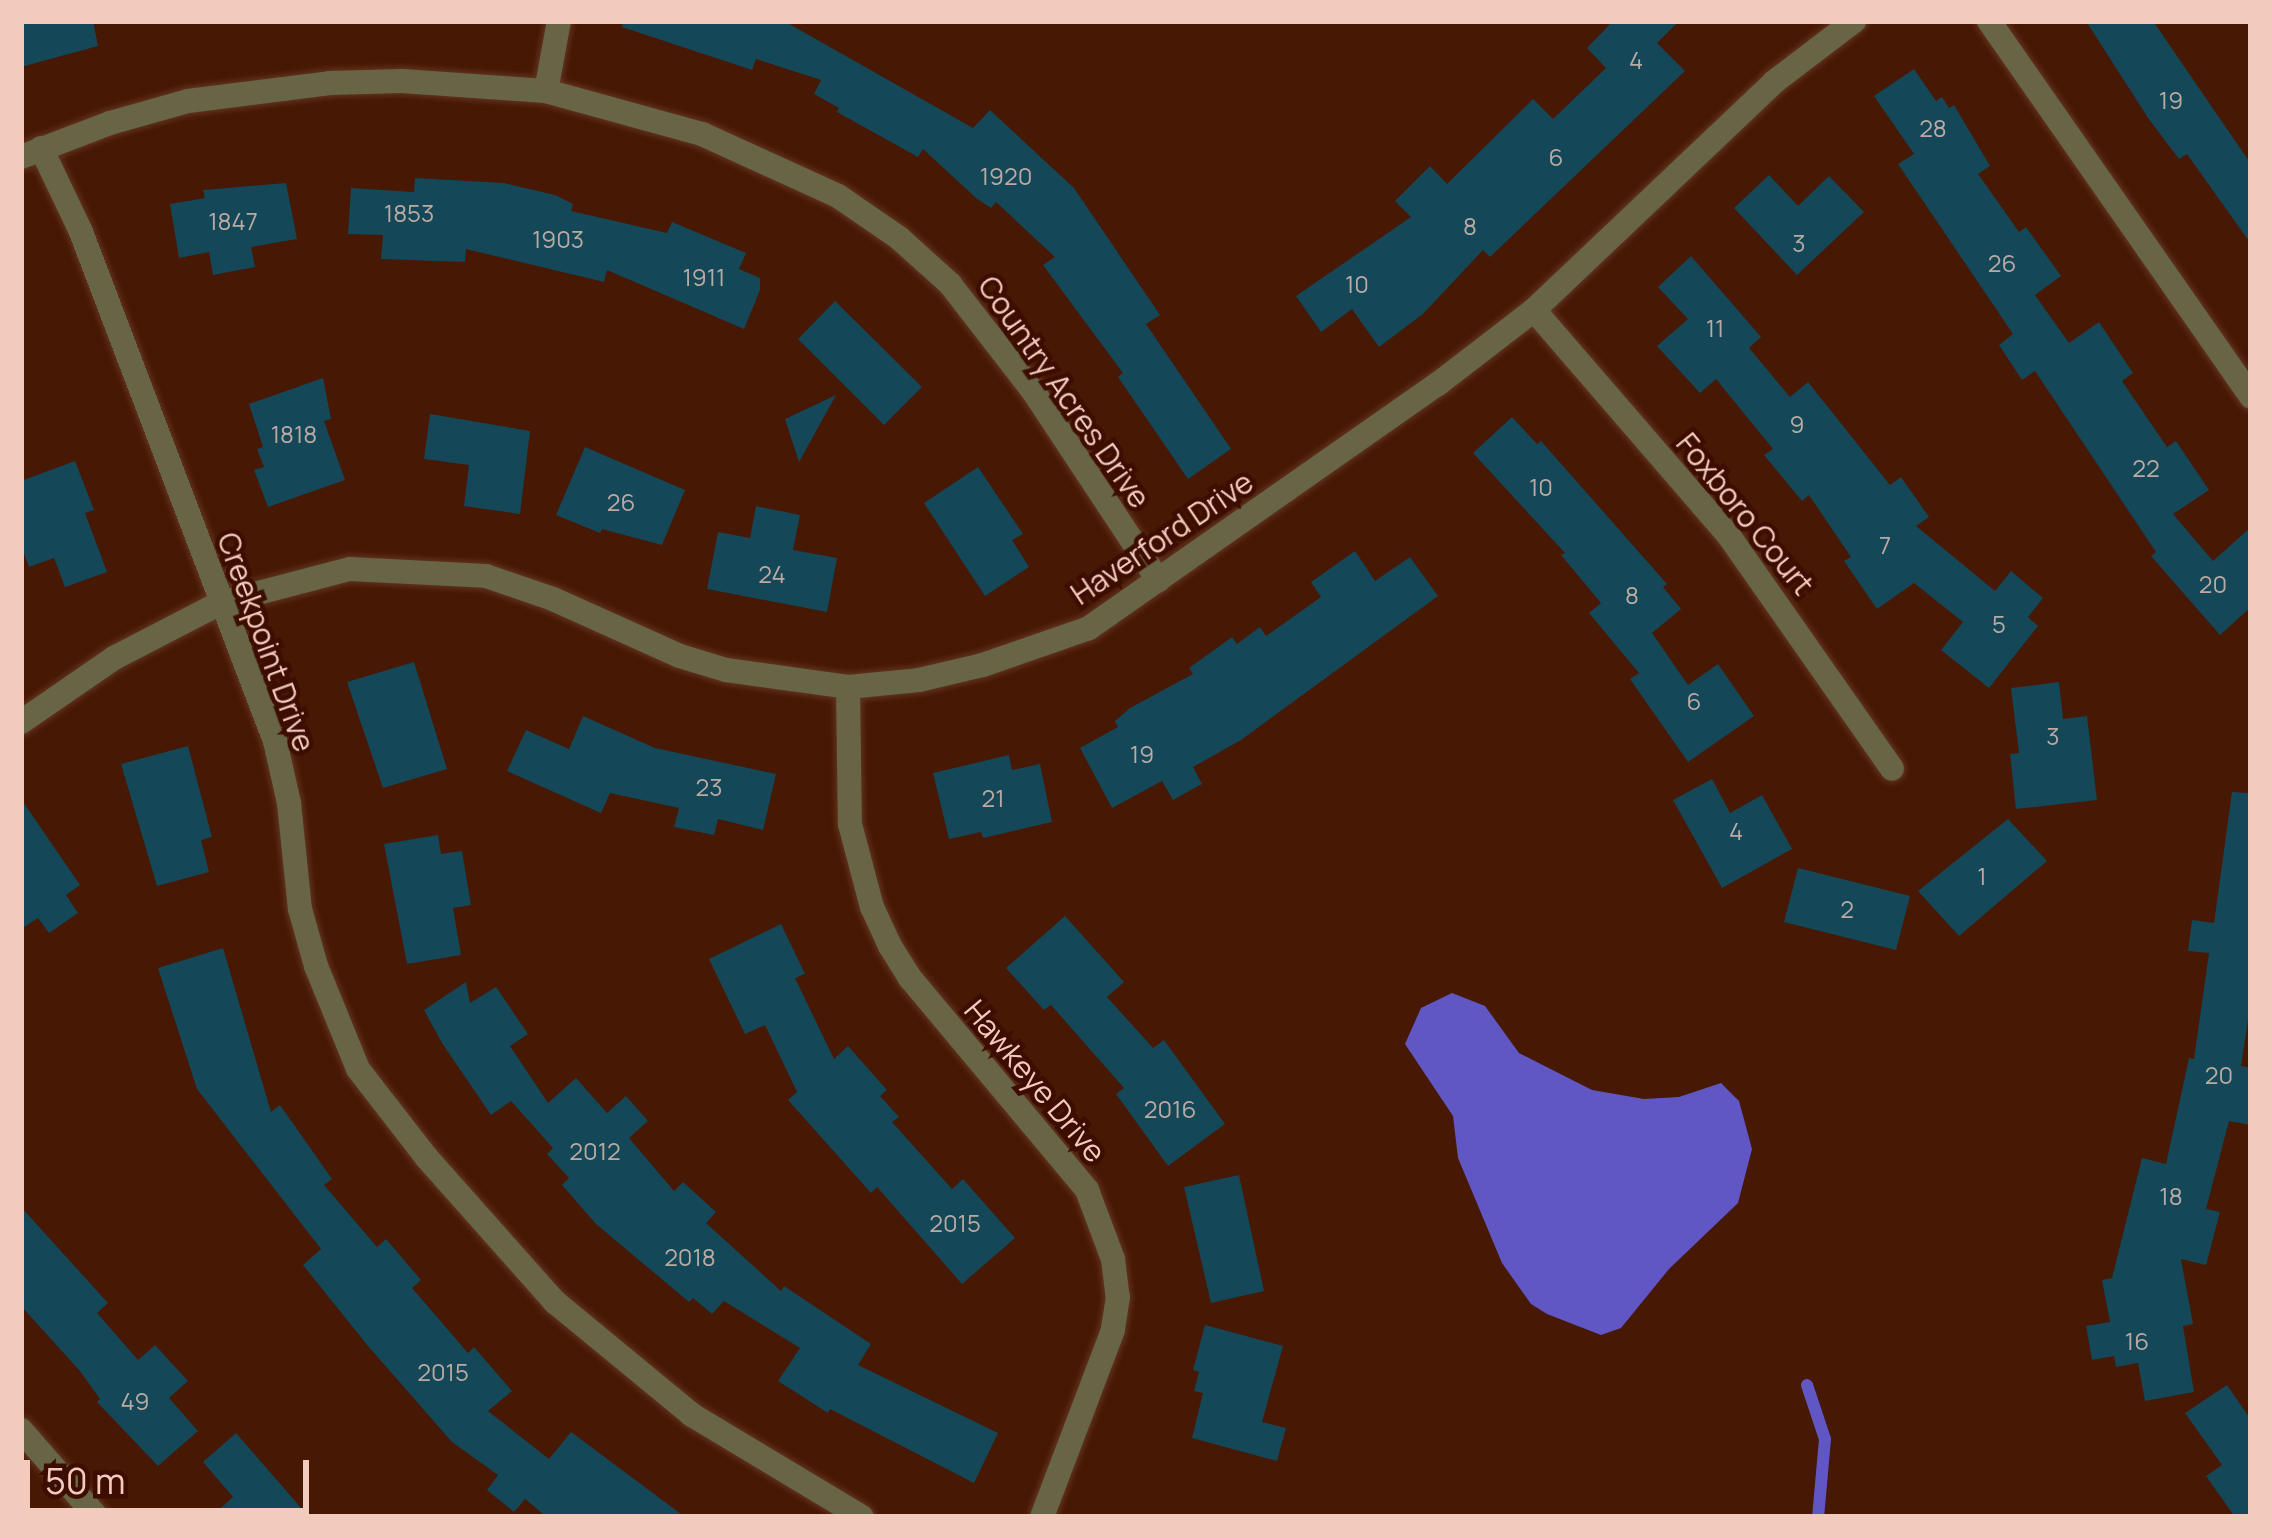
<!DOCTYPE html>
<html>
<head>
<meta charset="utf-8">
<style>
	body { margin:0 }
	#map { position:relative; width:2272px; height:1538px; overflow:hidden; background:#471803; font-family:Manrope,sans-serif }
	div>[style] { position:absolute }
	.water>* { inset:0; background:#6057c5 }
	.stream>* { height:12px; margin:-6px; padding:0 6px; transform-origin:6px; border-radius:6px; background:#6057c5 }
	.building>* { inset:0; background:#144757 }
	.roads { filter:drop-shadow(0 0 3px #623521) drop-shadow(0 0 3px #623521) }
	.minor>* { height:24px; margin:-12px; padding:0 12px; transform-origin:12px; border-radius:12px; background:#686547 }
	span { translate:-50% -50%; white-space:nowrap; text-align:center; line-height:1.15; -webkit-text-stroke:9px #3c0d00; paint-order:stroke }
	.number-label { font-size:24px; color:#baaaa3 }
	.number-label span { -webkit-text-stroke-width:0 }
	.street-label { font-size:30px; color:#f2cbbc }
	.frame { position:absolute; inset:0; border:24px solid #f2cbbc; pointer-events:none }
	.scale { position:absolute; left:24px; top:1460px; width:285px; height:54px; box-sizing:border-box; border:6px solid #f2cbbc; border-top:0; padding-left:15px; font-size:36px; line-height:42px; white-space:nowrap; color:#f2cbbc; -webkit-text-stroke:9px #3c0d00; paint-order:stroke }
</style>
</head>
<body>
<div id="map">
	<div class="water">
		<i style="clip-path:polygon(1452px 993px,1485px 1006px,1519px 1053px,1592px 1090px,1644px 1099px,1679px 1097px,1721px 1083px,1739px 1101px,1752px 1149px,1738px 1203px,1669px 1269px,1621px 1328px,1601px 1335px,1547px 1314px,1531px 1304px,1502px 1263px,1458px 1158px,1453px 1116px,1405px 1044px,1421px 1008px)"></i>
	</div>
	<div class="stream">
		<i style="left:1807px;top:1385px;width:57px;rotate:71.6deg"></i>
		<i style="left:1825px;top:1439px;width:78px;rotate:95.1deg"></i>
	</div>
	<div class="building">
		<i style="clip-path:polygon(21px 21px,93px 21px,98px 46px,21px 67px)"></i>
		<i style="clip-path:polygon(623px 21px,784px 21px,973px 128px,990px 110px,1074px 188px,1160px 315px,1146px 324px,1231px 449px,1188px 479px,1118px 377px,1123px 373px,1043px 265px,1055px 257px,996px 202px,991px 208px,976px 198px,923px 149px,918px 157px,837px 112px,839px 108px,814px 94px,821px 80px,756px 59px,752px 70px,622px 27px)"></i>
		<i style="clip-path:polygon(1613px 21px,1679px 21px,1657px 43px,1685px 71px,1490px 257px,1483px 250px,1423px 314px,1379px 347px,1352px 309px,1321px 332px,1296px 296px,1411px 217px,1395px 201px,1430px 166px,1447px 184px,1533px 99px,1553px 119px,1606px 68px,1587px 48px)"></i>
		<i style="clip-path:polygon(2086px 21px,2153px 21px,2251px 164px,2251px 244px,2187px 154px,2179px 159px,2148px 118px)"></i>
		<i style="clip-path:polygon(1914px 69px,1936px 101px,1942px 97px,1949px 108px,1954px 105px,1990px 166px,1978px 174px,2019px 232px,2026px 227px,2061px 276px,2035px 295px,2069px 343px,2099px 322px,2133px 373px,2122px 381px,2167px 447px,2176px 441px,2209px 490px,2173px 514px,2213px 561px,2251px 527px,2251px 607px,2220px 635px,2151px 556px,2156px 552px,2035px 371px,2022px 380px,1999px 345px,2013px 334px,1898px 164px,1914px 154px,1874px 96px)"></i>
		<i style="clip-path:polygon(1769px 175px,1798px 206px,1829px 176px,1864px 212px,1797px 275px,1734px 208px)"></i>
		<i style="clip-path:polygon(415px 178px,504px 183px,555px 195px,573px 204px,571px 211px,667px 233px,672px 222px,746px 253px,739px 269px,760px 278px,760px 290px,744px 329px,607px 270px,604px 282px,466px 249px,465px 262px,381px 259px,383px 235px,348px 234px,351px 188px,414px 192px)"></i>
		<i style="clip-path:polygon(286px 183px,297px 239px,251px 247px,255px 267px,213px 275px,209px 252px,179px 258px,170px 204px,205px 198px,203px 190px)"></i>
		<i style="clip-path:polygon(1691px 256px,1761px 337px,1749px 348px,1790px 397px,1808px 382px,1890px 485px,1901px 477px,1929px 517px,1916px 526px,1995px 591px,2011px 571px,2043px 598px,2028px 617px,2038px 626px,1989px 688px,1941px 650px,1963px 622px,1914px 583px,1877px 609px,1844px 561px,1851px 557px,1809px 495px,1802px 501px,1764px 455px,1773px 449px,1716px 379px,1700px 393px,1657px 346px,1688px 319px,1658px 287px)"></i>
		<i style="clip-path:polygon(835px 301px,922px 387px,884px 425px,798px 339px)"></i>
		<i style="clip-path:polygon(323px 378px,331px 419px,324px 421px,345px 480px,268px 507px,254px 470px,264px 467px,257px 449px,263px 447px,249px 404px)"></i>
		<i style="clip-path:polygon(836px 395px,799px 462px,785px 419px)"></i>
		<i style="clip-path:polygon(430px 414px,530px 431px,520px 514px,464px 506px,469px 465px,424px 459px)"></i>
		<i style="clip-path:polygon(1512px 417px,1537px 444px,1541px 441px,1667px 584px,1663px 587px,1681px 609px,1652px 633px,1688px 685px,1718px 664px,1754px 716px,1688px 762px,1630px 679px,1639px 673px,1589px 613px,1601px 603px,1561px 555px,1565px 553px,1473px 453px)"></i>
		<i style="clip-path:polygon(585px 447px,685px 490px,662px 545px,602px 529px,600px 533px,556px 515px)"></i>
		<i style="clip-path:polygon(75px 461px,94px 510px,85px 513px,107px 572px,65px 587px,54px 558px,29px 567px,21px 545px,21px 481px)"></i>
		<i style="clip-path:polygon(978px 467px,1023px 534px,1012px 540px,1029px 567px,985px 596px,924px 503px)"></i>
		<i style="clip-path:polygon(756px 506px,800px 515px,793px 550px,837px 558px,827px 612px,707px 589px,718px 532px,750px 538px)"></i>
		<i style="clip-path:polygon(1355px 551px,1375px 581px,1410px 557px,1438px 596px,1241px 740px,1193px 767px,1202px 784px,1173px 800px,1162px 781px,1112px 808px,1080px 748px,1118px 727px,1115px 721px,1130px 708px,1193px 674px,1189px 668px,1232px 637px,1237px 644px,1260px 627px,1266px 636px,1321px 597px,1311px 582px)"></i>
		<i style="clip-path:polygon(414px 662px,447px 769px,383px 788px,347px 682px)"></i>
		<i style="clip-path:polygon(2059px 682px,2063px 719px,2087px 716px,2097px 800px,2016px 809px,2010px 754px,2019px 753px,2011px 688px)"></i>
		<i style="clip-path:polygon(583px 716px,655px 748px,776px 774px,763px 830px,718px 819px,714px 835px,674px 827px,679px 808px,610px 793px,601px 813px,507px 771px,526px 730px,569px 749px)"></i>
		<i style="clip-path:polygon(188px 746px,212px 837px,201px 840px,209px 872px,157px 886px,121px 764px)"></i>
		<i style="clip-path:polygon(1009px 755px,1012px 770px,1040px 764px,1052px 822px,983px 838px,981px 832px,949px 839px,933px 773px)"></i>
		<i style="clip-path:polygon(1712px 779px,1730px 813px,1762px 795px,1792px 849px,1722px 888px,1673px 800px)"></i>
		<i style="clip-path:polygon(2232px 792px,2251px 793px,2251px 1000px,2241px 1066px,2251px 1068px,2251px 1125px,2229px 1121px,2206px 1209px,2220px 1212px,2206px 1265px,2181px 1259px,2193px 1324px,2183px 1326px,2194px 1392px,2145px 1401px,2138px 1363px,2116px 1367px,2114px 1356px,2092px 1360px,2086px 1326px,2110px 1322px,2102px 1280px,2112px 1278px,2142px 1158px,2166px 1164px,2189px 1058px,2194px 1059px,2209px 953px,2188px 951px,2192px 920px,2214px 923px)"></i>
		<i style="clip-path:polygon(21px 799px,80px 885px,66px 895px,78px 913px,49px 933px,38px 918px,21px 929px)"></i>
		<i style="clip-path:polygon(2008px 819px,2047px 861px,1959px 936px,1918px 891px)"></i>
		<i style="clip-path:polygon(438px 835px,441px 854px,462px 851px,471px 905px,453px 908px,461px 955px,407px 964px,384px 844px)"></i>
		<i style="clip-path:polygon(1798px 868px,1910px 896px,1896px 950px,1784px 922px)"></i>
		<i style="clip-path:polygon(1065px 916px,1124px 982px,1107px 997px,1153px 1048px,1164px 1040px,1225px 1124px,1168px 1166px,1116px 1094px,1124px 1088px,1051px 1005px,1044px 1010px,1006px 968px)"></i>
		<i style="clip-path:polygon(781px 924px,805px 974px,795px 978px,834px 1059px,848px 1046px,887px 1090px,880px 1096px,899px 1117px,892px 1122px,952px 1189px,963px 1179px,1015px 1238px,962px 1284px,877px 1187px,871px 1193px,788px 1100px,797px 1092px,765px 1025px,745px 1034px,709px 959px)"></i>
		<i style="clip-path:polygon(223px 948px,271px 1112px,280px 1105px,332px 1179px,324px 1185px,377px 1247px,386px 1239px,421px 1280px,412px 1288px,468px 1353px,474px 1347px,512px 1391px,488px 1411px,549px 1459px,571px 1432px,685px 1517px,547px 1517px,525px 1499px,514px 1512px,487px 1490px,498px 1475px,452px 1442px,368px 1346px,303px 1265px,321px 1249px,197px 1089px,158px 968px)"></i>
		<i style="clip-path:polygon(466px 982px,470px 1003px,496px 987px,528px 1034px,510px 1046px,548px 1103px,576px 1078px,607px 1113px,626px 1096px,648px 1121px,629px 1138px,674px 1191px,683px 1182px,716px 1212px,706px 1223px,781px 1291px,784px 1286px,871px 1344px,858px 1365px,998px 1433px,974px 1483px,830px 1409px,828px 1413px,778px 1381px,800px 1348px,724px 1301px,712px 1314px,693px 1298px,689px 1302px,596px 1224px,562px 1185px,569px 1178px,547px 1154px,553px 1148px,511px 1101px,491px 1115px,442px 1043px,424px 1010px)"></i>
		<i style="clip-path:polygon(1239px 1175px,1264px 1291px,1211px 1303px,1184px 1187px)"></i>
		<i style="clip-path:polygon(21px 1207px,108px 1303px,97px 1313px,138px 1360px,155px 1345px,188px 1381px,169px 1398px,198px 1431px,158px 1466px,97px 1402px,100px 1399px,80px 1371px,21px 1306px)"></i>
		<i style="clip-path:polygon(1205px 1325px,1283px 1346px,1262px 1422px,1286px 1428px,1277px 1461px,1192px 1438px,1203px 1393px,1194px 1391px,1199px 1372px,1193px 1370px)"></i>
		<i style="clip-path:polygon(2227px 1385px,2251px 1420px,2251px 1517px,2235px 1517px,2206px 1476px,2222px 1465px,2185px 1413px)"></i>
		<i style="clip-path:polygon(236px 1433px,309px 1517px,211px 1517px,233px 1497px,203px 1462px)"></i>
	</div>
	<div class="roads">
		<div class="minor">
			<i style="left:1989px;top:21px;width:458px;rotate:55.1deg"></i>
			<i style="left:546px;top:91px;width:71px;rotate:-79.5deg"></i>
			<i style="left:41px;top:148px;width:93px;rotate:64.5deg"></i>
			<i style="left:81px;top:232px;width:545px;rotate:69.14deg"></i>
			<i style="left:275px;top:741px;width:64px;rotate:77.3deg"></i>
			<i style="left:289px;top:803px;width:107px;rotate:84.1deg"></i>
			<i style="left:300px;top:909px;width:59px;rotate:74.3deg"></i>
			<i style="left:316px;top:966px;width:111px;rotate:67.8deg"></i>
			<i style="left:358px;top:1069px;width:113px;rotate:52.2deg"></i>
			<i style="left:427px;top:1158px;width:193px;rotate:48.4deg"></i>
			<i style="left:555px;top:1302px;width:178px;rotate:39.5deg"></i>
			<i style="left:692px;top:1415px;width:198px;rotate:31deg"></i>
			<i style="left:21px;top:157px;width:95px;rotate:-20.9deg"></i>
			<i style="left:110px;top:123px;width:81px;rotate:-15.8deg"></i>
			<i style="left:188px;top:101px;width:143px;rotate:-7.2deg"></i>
			<i style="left:330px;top:83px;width:72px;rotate:-1.6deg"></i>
			<i style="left:402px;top:81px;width:144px;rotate:4deg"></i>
			<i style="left:546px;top:91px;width:162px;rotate:15.4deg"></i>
			<i style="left:702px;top:134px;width:149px;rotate:24.5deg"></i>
			<i style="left:838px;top:196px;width:74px;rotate:34.5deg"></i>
			<i style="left:899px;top:238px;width:69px;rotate:42deg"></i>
			<i style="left:950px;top:284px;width:135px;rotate:52.2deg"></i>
			<i style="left:1033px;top:391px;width:227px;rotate:56.5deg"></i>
			<i style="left:1534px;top:310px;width:298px;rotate:49.2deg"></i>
			<i style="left:1729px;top:536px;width:284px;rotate:55deg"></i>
			<i style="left:848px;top:687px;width:137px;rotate:89.2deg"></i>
			<i style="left:850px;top:824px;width:86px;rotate:75.2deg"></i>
			<i style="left:872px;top:907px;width:43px;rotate:65.2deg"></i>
			<i style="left:890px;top:946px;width:38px;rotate:58deg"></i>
			<i style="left:910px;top:978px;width:276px;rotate:50.1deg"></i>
			<i style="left:1087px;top:1190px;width:74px;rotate:69.4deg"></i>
			<i style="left:1113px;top:1259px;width:38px;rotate:83deg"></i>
			<i style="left:1118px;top:1297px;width:33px;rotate:99deg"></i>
			<i style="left:1113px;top:1330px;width:200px;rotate:110.8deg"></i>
			<i style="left:21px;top:722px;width:113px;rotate:-34.5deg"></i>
			<i style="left:114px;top:658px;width:119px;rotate:-27.4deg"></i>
			<i style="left:220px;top:603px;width:134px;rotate:-14.7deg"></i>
			<i style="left:350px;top:569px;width:136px;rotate:2.9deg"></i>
			<i style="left:486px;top:576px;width:71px;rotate:18.9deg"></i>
			<i style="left:553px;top:599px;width:139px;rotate:24.2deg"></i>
			<i style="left:680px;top:656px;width:48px;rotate:16.9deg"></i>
			<i style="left:726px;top:670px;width:123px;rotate:7.9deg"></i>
			<i style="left:848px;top:687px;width:71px;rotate:-5.6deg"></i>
			<i style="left:919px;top:680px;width:66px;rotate:-13.2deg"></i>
			<i style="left:983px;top:665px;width:112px;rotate:-19.2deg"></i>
			<i style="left:1089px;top:628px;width:426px;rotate:-35deg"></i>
			<i style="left:1438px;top:384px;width:121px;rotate:-37.6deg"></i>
			<i style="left:1534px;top:310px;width:331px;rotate:-43.5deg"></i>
			<i style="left:1774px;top:82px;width:101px;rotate:-37.3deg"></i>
			<i style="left:21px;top:1430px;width:116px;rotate:48.9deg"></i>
		</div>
	</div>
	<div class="number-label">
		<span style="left:1636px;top:60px">4</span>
		<span style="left:2171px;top:100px">19</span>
		<span style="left:1933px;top:128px">28</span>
		<span style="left:1556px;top:157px">6</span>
		<span style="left:1006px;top:176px">1920</span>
		<span style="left:409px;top:213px">1853</span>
		<span style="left:233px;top:221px">1847</span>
		<span style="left:1470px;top:226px">8</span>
		<span style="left:558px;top:239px">1903</span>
		<span style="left:1799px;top:243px">3</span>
		<span style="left:2002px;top:263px">26</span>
		<span style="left:704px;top:277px">1911</span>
		<span style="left:1357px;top:284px">10</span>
		<span style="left:1715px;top:328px">11</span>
		<span style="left:1797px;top:424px">9</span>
		<span style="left:294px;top:434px">1818</span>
		<span style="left:2146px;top:468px">22</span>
		<span style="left:1541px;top:487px">10</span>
		<span style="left:621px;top:502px">26</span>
		<span style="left:1885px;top:545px">7</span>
		<span style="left:772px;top:574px">24</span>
		<span style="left:2213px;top:584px">20</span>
		<span style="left:1632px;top:595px">8</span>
		<span style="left:1999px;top:624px">5</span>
		<span style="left:1694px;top:701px">6</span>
		<span style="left:2053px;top:736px">3</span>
		<span style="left:1142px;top:754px">19</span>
		<span style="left:709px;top:787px">23</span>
		<span style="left:993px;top:798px">21</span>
		<span style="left:1736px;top:831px">4</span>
		<span style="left:1982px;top:876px">1</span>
		<span style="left:1847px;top:909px">2</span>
		<span style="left:2219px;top:1075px">20</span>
		<span style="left:1170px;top:1109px">2016</span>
		<span style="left:595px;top:1151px">2012</span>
		<span style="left:2171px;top:1196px">18</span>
		<span style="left:955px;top:1223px">2015</span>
		<span style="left:690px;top:1257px">2018</span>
		<span style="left:2137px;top:1341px">16</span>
		<span style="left:443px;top:1372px">2015</span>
		<span style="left:135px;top:1401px">49</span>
	</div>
	<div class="street-label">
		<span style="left:1064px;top:392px;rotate:55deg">Country Acres Drive</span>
		<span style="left:1745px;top:514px;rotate:51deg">Foxboro Court</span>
		<span style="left:1162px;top:538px;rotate:-34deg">Haverford Drive</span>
		<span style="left:266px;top:642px;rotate:70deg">Creekpoint Drive</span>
		<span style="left:1035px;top:1081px;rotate:50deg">Hawkeye Drive</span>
	</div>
	<div class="frame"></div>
	<div class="scale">50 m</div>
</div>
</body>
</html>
